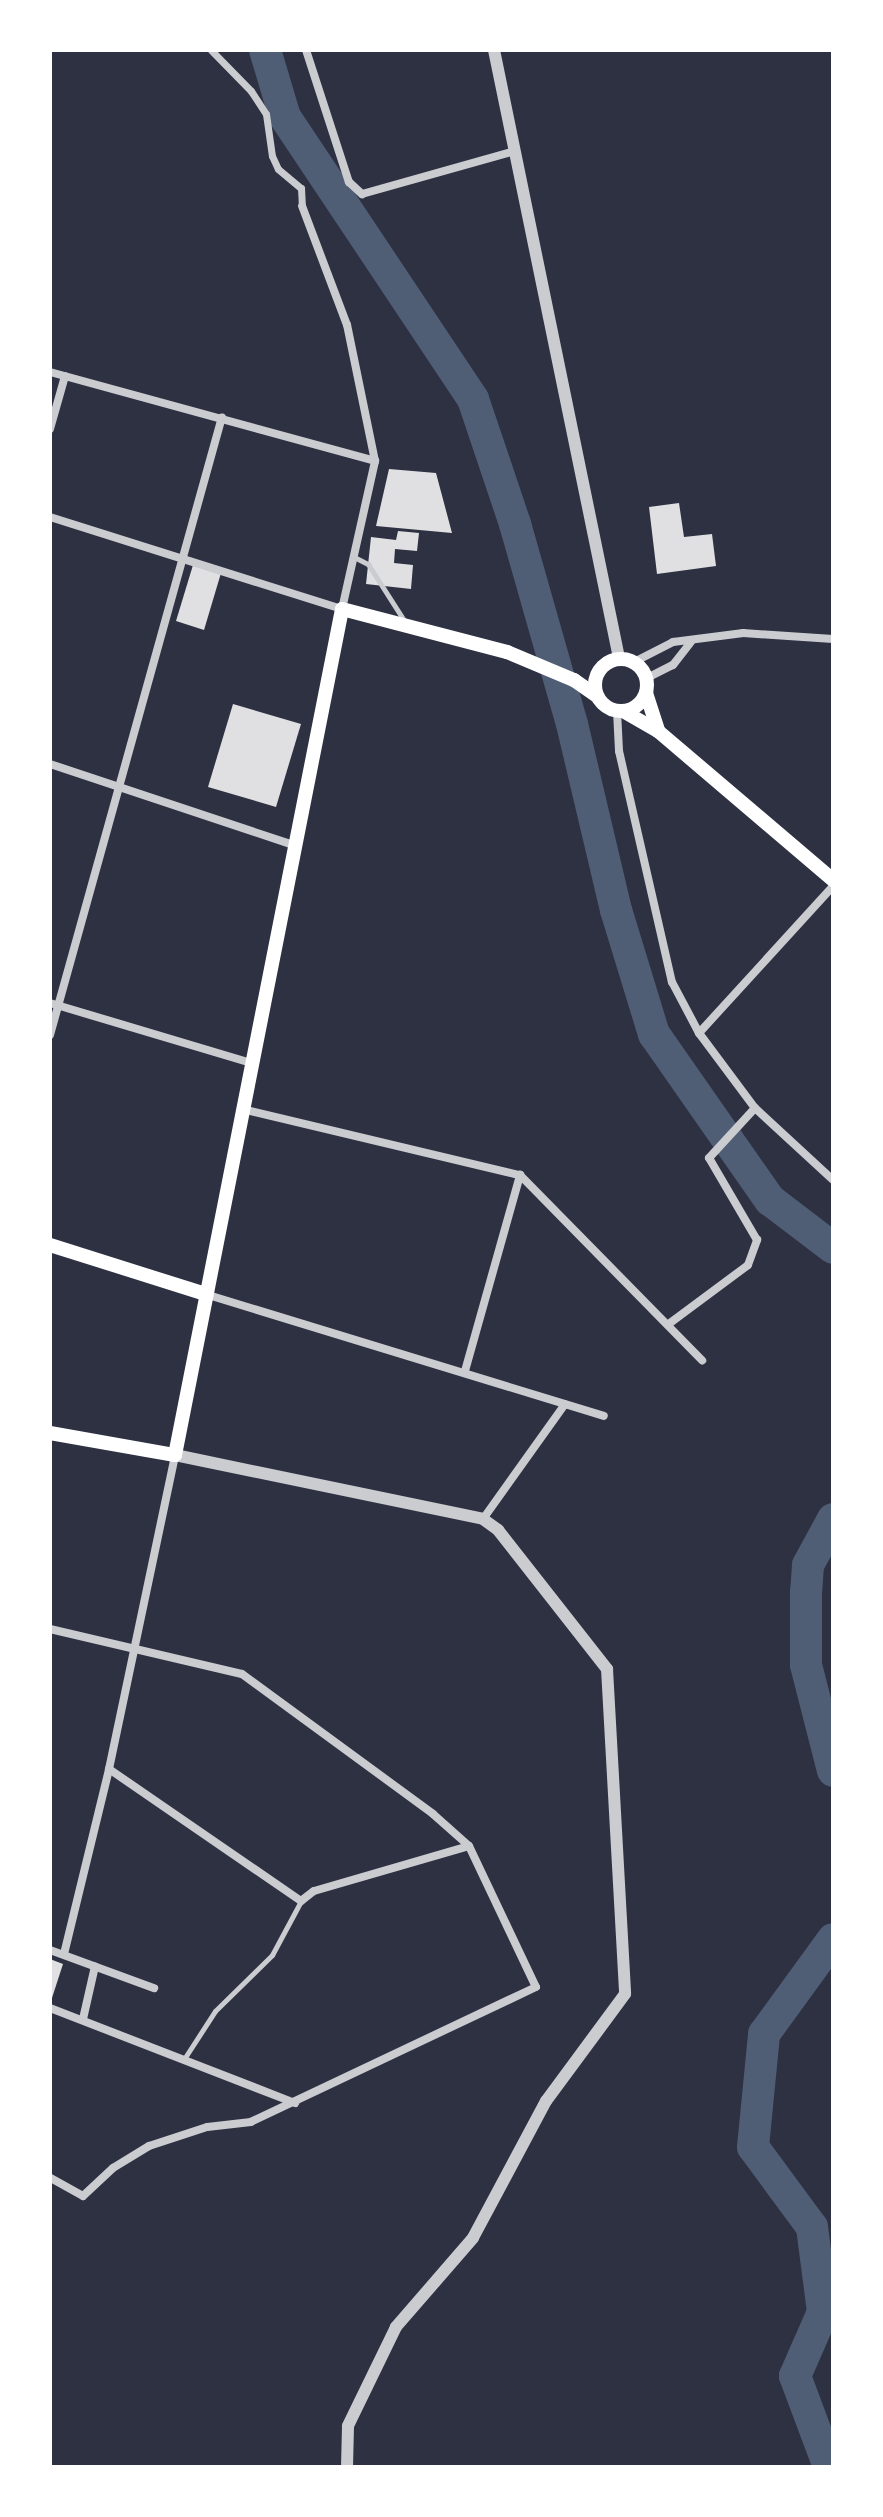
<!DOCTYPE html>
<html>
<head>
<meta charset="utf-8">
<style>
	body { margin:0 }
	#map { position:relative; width:883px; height:2517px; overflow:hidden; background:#2d3142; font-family:"Work Sans",sans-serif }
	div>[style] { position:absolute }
	.river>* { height:32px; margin:-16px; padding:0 16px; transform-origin:16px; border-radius:16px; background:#4f5d75 }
	.building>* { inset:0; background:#e0e0e3 }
	.service>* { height:5px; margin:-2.5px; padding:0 2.5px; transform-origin:2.5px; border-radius:2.5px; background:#caccd0 }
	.pedestrian>* { height:7px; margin:-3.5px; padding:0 3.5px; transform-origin:3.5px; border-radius:3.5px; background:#caccd0 }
	.minor>* { height:8px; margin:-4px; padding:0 4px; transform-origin:4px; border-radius:4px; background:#caccd0 }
	.tertiary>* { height:12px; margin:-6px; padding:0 6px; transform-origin:6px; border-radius:6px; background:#caccd0 }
	.secondary>* { height:14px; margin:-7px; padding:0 7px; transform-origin:7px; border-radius:7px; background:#fff }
	.secondary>.ring { margin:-7px; padding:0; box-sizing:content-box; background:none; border:14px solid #fff; border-radius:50% }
	span { translate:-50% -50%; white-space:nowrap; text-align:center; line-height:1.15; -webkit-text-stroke:8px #fff; paint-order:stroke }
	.frame { position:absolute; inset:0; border:52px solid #fff; pointer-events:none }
</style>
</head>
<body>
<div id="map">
	<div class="river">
		<i style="left:265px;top:50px;width:70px;rotate:73.4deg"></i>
		<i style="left:285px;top:117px;width:339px;rotate:56.3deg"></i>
		<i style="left:473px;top:399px;width:132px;rotate:71.4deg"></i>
		<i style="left:515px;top:524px;width:208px;rotate:74.1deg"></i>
		<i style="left:572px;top:724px;width:191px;rotate:76.7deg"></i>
		<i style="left:616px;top:910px;width:130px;rotate:73deg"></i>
		<i style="left:654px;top:1034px;width:203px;rotate:55.1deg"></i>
		<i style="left:770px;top:1200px;width:79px;rotate:37.3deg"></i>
		<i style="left:833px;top:1519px;width:52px;rotate:118.5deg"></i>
		<i style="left:808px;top:1565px;width:27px;rotate:94deg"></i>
		<i style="left:806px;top:1592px;width:73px;rotate:90deg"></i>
		<i style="left:806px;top:1665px;width:109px;rotate:75.7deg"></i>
		<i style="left:829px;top:2467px;width:97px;rotate:-110.5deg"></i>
		<i style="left:795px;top:2376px;width:70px;rotate:-66.4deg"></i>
		<i style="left:823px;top:2312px;width:86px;rotate:-97.4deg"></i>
		<i style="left:812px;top:2227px;width:99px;rotate:-126.4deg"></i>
		<i style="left:753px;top:2147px;width:114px;rotate:-84.4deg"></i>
		<i style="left:764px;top:2034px;width:117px;rotate:-54deg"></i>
	</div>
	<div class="building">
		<i style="clip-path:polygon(389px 469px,436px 473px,452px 533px,376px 526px)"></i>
		<i style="clip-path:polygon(679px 503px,684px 537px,712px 534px,716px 566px,657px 574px,649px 507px)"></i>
		<i style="clip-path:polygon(398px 531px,419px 533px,417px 551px,395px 549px,394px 563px,413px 565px,411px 589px,366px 584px,371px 537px,396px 540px)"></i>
		<i style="clip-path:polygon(193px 565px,221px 573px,204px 630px,176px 621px)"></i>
		<i style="clip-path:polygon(233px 704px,301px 724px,276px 807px,208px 787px)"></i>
		<i style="clip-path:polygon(50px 1959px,63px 1964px,51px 2001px,50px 2001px)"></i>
	</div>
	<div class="service">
		<i style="left:354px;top:557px;width:16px;rotate:27deg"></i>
		<i style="left:368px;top:564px;width:69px;rotate:57.5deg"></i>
		<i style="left:184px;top:2059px;width:57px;rotate:-57.1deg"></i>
		<i style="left:215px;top:2011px;width:80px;rotate:-44.5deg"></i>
		<i style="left:272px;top:1955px;width:61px;rotate:-61.8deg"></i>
	</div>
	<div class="pedestrian">
		<i style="left:211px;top:50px;width:57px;rotate:45.7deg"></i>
		<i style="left:251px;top:91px;width:27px;rotate:57deg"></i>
		<i style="left:266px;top:114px;width:42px;rotate:81.9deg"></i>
		<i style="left:272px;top:156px;width:14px;rotate:65deg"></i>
		<i style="left:278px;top:169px;width:30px;rotate:40deg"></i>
		<i style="left:301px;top:188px;width:18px;rotate:87deg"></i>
	</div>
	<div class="minor">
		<i style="left:306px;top:50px;width:139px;rotate:72deg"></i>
		<i style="left:349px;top:182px;width:18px;rotate:43deg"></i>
		<i style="left:362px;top:194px;width:159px;rotate:-15.7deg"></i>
		<i style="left:50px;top:372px;width:337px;rotate:15.3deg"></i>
		<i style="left:50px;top:429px;width:55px;rotate:-74.2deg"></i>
		<i style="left:50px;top:517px;width:306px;rotate:17.5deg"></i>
		<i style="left:342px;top:609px;width:152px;rotate:-77.4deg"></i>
		<i style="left:375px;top:461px;width:139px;rotate:-101.6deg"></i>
		<i style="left:347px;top:325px;width:127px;rotate:-110.7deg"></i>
		<i style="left:634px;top:662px;width:44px;rotate:-27.1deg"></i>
		<i style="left:673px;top:642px;width:71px;rotate:-7.3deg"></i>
		<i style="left:743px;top:633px;width:90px;rotate:3.8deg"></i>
		<i style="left:647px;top:678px;width:29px;rotate:-27deg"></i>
		<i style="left:673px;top:665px;width:29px;rotate:-52deg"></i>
		<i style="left:617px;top:711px;width:40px;rotate:87.1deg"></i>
		<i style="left:619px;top:751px;width:237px;rotate:77.1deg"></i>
		<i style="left:672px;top:982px;width:58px;rotate:62.1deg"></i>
		<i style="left:699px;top:1033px;width:94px;rotate:53.3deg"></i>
		<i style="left:755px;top:1108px;width:106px;rotate:42.7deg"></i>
		<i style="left:50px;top:764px;width:257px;rotate:18.4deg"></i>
		<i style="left:50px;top:1003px;width:210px;rotate:16.6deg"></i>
		<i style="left:699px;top:1033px;width:199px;rotate:-47.6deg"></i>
		<i style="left:50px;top:1035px;width:641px;rotate:-74.45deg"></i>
		<i style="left:242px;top:1109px;width:286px;rotate:13.4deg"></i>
		<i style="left:520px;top:1175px;width:260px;rotate:45.5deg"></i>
		<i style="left:205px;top:1294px;width:417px;rotate:17deg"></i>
		<i style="left:670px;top:1323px;width:97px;rotate:-36.6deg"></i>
		<i style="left:748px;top:1265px;width:27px;rotate:-70deg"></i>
		<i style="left:757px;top:1240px;width:95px;rotate:-120.3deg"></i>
		<i style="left:709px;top:1158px;width:68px;rotate:-47.4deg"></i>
		<i style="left:465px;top:1371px;width:204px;rotate:-74.3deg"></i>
		<i style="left:483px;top:1519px;width:141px;rotate:-54.5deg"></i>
		<i style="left:50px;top:1629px;width:197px;rotate:13.2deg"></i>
		<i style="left:242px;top:1674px;width:237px;rotate:36.2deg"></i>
		<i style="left:433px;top:1814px;width:48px;rotate:41.6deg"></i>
		<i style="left:469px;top:1846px;width:156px;rotate:64.6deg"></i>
		<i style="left:536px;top:1987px;width:315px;rotate:154.7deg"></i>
		<i style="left:251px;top:2122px;width:44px;rotate:173.5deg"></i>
		<i style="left:207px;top:2127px;width:61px;rotate:161.9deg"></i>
		<i style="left:149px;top:2146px;width:42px;rotate:148.6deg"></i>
		<i style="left:113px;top:2168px;width:41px;rotate:137deg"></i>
		<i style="left:83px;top:2196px;width:38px;rotate:-151deg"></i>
		<i style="left:109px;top:1769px;width:233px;rotate:34.5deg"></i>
		<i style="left:301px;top:1901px;width:16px;rotate:-38deg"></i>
		<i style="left:314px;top:1891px;width:161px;rotate:-16.2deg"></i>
		<i style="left:50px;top:1950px;width:111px;rotate:20.1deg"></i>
		<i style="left:64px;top:1954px;width:190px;rotate:-76.3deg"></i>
		<i style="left:109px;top:1769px;width:321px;rotate:-78.1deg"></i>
		<i style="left:50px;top:2008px;width:263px;rotate:21.2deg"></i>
		<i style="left:83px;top:2019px;width:54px;rotate:-77.2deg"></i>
	</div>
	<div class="tertiary">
		<i style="left:494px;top:50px;width:621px;rotate:78.38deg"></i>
		<i style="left:175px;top:1455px;width:315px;rotate:11.7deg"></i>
		<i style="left:483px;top:1519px;width:19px;rotate:36deg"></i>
		<i style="left:498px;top:1530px;width:177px;rotate:51.9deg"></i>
		<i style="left:607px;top:1669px;width:325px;rotate:86.8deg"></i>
		<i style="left:625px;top:1994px;width:133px;rotate:126.4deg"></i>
		<i style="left:546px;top:2101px;width:155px;rotate:118.1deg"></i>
		<i style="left:473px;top:2238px;width:118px;rotate:130.9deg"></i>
		<i style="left:396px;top:2327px;width:110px;rotate:115.9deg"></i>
		<i style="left:348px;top:2426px;width:41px;rotate:91.4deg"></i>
	</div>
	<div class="secondary">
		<i class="ring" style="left:595px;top:659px;width:38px;height:38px"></i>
		<i style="left:646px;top:693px;width:40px;rotate:72deg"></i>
		<i style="left:623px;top:711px;width:40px;rotate:29.7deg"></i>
		<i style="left:658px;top:731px;width:230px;rotate:40.4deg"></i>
		<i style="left:50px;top:1245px;width:163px;rotate:17.5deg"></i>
		<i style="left:50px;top:1433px;width:127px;rotate:10deg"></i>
		<i style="left:175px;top:1455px;width:862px;rotate:-78.83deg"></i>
		<i style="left:342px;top:609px;width:171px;rotate:14.6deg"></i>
		<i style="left:507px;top:652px;width:73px;rotate:22.7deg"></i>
		<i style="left:574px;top:680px;width:28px;rotate:35deg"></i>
	</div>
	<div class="frame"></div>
</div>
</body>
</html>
